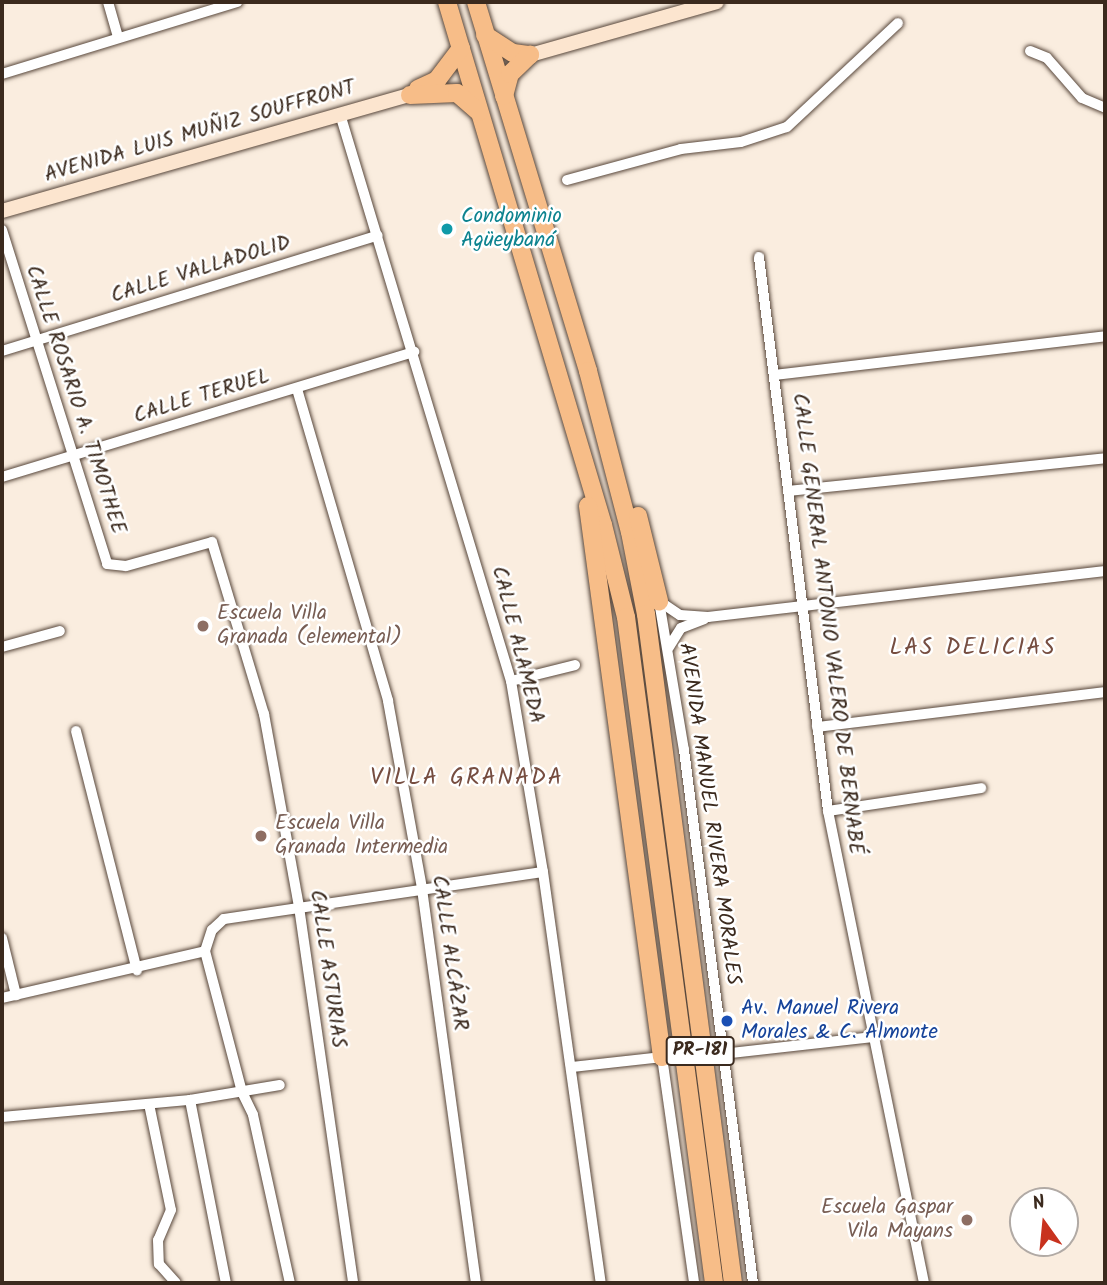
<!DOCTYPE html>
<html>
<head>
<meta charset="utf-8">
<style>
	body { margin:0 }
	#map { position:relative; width:1107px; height:1285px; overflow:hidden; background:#faeddf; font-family:Kalam,sans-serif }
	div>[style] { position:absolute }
	.roads { filter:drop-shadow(0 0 2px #58473b) drop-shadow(0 0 2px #58473b) }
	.street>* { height:10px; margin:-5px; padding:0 5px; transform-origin:5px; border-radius:5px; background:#fff }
	.secondary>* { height:14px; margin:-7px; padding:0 7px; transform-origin:7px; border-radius:7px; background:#fce5cf }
	.highway>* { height:18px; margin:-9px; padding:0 9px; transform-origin:9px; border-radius:9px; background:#f7bd88 }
	.dots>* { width:19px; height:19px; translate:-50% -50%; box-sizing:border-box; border:4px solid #fff; border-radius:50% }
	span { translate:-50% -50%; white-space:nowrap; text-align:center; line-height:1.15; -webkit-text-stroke:5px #fff; paint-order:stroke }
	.shield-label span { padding:2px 5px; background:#fff; border:2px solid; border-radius:5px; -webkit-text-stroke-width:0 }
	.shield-label { font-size:19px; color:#3b2a1e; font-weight:700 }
	.street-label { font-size:21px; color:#3b2a1e }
	.culture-label { font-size:21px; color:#0d838f }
	.left { translate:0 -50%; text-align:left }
	.education-label { font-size:21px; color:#785e54 }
	.right { translate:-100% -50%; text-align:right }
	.transit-label { font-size:21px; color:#164399 }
	.neighbourhood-label { font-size:23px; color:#764d40; letter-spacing:2px }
	.frame { position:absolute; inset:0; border:4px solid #3b2a1e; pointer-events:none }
	.north { position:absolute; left:1009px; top:1187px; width:70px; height:70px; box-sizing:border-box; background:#fff; border:2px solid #b1aaa5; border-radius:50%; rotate:345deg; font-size:19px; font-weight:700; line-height:28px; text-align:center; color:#3b2a1e }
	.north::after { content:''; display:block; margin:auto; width:24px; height:32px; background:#c8321e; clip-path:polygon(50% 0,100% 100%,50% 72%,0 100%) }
</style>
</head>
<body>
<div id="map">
	<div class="roads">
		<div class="street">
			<i style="left:108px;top:2px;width:37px;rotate:74deg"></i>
			<i style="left:1030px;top:51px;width:18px;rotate:22deg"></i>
			<i style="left:1047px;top:58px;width:53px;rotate:48.8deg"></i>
			<i style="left:1082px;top:98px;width:25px;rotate:23deg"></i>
			<i style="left:2px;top:74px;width:246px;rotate:-17deg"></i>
			<i style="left:340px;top:114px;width:592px;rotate:73.22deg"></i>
			<i style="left:511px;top:681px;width:194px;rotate:80.5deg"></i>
			<i style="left:543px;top:872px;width:415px;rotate:82deg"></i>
			<i style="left:567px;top:180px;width:118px;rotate:-15.2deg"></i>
			<i style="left:681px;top:149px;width:60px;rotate:-6.7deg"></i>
			<i style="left:741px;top:142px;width:48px;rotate:-18.1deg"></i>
			<i style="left:787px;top:127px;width:152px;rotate:-43.1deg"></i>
			<i style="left:2px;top:230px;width:350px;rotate:72.5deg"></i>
			<i style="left:107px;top:564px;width:19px;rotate:6deg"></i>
			<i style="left:126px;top:566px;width:89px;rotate:-15.6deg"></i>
			<i style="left:212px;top:542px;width:180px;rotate:73.2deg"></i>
			<i style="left:264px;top:714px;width:196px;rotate:79.7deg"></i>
			<i style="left:299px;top:907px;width:380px;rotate:81.8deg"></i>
			<i style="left:759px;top:257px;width:558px;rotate:82.9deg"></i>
			<i style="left:828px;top:811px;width:482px;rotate:78.5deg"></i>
			<i style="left:2px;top:351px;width:393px;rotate:-17.1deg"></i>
			<i style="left:775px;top:375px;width:332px;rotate:-6.7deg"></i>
			<i style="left:297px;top:389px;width:325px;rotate:73.7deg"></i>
			<i style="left:388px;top:701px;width:191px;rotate:79.7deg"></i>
			<i style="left:422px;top:889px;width:398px;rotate:82.2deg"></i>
			<i style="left:2px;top:477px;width:431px;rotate:-16.9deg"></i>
			<i style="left:788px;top:491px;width:319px;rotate:-5.9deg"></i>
			<i style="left:659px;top:601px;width:151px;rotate:80.5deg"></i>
			<i style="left:684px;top:750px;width:537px;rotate:82.62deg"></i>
			<i style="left:659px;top:601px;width:25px;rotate:34deg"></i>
			<i style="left:680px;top:615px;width:28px;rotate:4deg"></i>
			<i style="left:708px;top:617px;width:400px;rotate:-6.6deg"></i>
			<i style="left:2px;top:647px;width:60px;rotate:-15.4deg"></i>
			<i style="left:669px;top:647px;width:22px;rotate:-58deg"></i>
			<i style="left:681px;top:628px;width:25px;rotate:-21deg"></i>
			<i style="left:511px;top:681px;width:66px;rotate:-14deg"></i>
			<i style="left:817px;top:727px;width:290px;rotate:-6.9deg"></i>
			<i style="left:76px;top:731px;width:247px;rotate:75.7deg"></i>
			<i style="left:828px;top:811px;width:155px;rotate:-8.5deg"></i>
			<i style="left:2px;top:938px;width:59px;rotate:76.2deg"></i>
			<i style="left:205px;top:951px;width:22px;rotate:-72deg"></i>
			<i style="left:212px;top:930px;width:16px;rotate:-43deg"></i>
			<i style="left:224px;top:919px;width:322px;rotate:-8.4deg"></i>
			<i style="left:205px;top:951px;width:146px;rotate:75.3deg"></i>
			<i style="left:242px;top:1092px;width:25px;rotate:64deg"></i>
			<i style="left:253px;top:1115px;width:172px;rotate:77.6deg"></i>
			<i style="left:2px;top:998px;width:208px;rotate:-13deg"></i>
			<i style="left:722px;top:1054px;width:152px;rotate:-6.4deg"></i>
			<i style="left:572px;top:1067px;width:91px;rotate:-6.3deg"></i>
			<i style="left:662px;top:1057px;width:228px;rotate:81.9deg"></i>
			<i style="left:190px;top:1100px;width:187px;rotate:78.9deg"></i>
			<i style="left:149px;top:1104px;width:108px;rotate:78.3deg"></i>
			<i style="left:171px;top:1210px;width:33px;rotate:113deg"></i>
			<i style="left:158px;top:1240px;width:24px;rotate:88deg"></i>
			<i style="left:159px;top:1264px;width:25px;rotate:48deg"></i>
			<i style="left:2px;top:1117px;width:189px;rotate:-5.2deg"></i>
			<i style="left:190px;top:1100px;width:91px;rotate:-9.5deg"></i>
		</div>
		<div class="secondary">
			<i style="left:530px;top:55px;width:194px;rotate:-15.8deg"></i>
			<i style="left:2px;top:211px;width:424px;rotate:-15.9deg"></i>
		</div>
		<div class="highway">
			<i style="left:447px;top:2px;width:546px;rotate:73.39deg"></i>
			<i style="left:603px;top:525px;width:95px;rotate:76deg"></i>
			<i style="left:626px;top:617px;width:672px;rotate:82.47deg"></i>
			<i style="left:476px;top:2px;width:386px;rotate:73.1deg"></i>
			<i style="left:588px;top:371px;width:166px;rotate:75.4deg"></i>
			<i style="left:630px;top:532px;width:84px;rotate:79deg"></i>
			<i style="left:646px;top:614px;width:675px;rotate:82.59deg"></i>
			<i style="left:485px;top:35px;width:33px;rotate:33deg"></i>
			<i style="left:513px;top:53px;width:17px;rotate:7deg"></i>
			<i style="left:418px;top:89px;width:21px;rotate:-25deg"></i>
			<i style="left:437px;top:80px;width:40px;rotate:-53deg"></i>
			<i style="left:410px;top:95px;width:47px;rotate:-2.4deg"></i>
			<i style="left:457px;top:93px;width:29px;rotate:41deg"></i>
			<i style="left:504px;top:96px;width:23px;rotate:-75deg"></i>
			<i style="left:510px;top:74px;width:28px;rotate:-44deg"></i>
			<i style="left:588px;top:506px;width:556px;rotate:82.35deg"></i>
			<i style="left:638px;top:516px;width:88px;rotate:76.1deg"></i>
		</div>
	</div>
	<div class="dots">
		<i style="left:447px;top:229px;background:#0f9aa8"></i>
		<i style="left:203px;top:626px;background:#8d6e63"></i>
		<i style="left:261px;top:836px;background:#8d6e63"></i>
		<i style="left:727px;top:1021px;background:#1a4fb4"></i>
		<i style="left:967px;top:1220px;background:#8d6e63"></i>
	</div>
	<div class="shield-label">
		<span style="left:700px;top:1051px">PR-181</span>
	</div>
	<div class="street-label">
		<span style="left:200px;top:132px;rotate:-16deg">AVENIDA LUIS MUÑIZ SOUFFRONT</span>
		<span style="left:201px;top:270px;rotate:-17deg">CALLE VALLADOLID</span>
		<span style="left:202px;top:397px;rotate:-17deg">CALLE TERUEL</span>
		<span style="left:75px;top:400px;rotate:72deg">CALLE ROSARIO A. TIMOTHEE</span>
		<span style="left:827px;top:624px;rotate:83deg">CALLE GENERAL ANTONIO VALERO DE BERNABÉ</span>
		<span style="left:517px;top:645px;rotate:76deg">CALLE ALAMEDA</span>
		<span style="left:709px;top:814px;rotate:82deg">AVENIDA MANUEL RIVERA MORALES</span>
		<span style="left:449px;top:953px;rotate:82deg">CALLE ALCÁZAR</span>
		<span style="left:327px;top:969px;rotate:82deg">CALLE ASTURIAS</span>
	</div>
	<div class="culture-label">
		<span class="left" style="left:461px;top:229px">Condominio<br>Agüeybaná</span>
	</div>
	<div class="education-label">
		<span class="left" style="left:217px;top:626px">Escuela Villa<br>Granada (elemental)</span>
		<span class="left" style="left:275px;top:836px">Escuela Villa<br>Granada Intermedia</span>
		<span class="right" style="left:953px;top:1220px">Escuela Gaspar<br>Vila Mayans</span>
	</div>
	<div class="transit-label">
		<span class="left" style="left:741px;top:1021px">Av. Manuel Rivera<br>Morales &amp; C. Almonte</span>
	</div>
	<div class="neighbourhood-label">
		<span style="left:973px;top:648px">LAS DELICIAS</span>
		<span style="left:467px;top:778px">VILLA GRANADA</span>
	</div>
	<div class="frame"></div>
	<div class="north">N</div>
</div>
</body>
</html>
